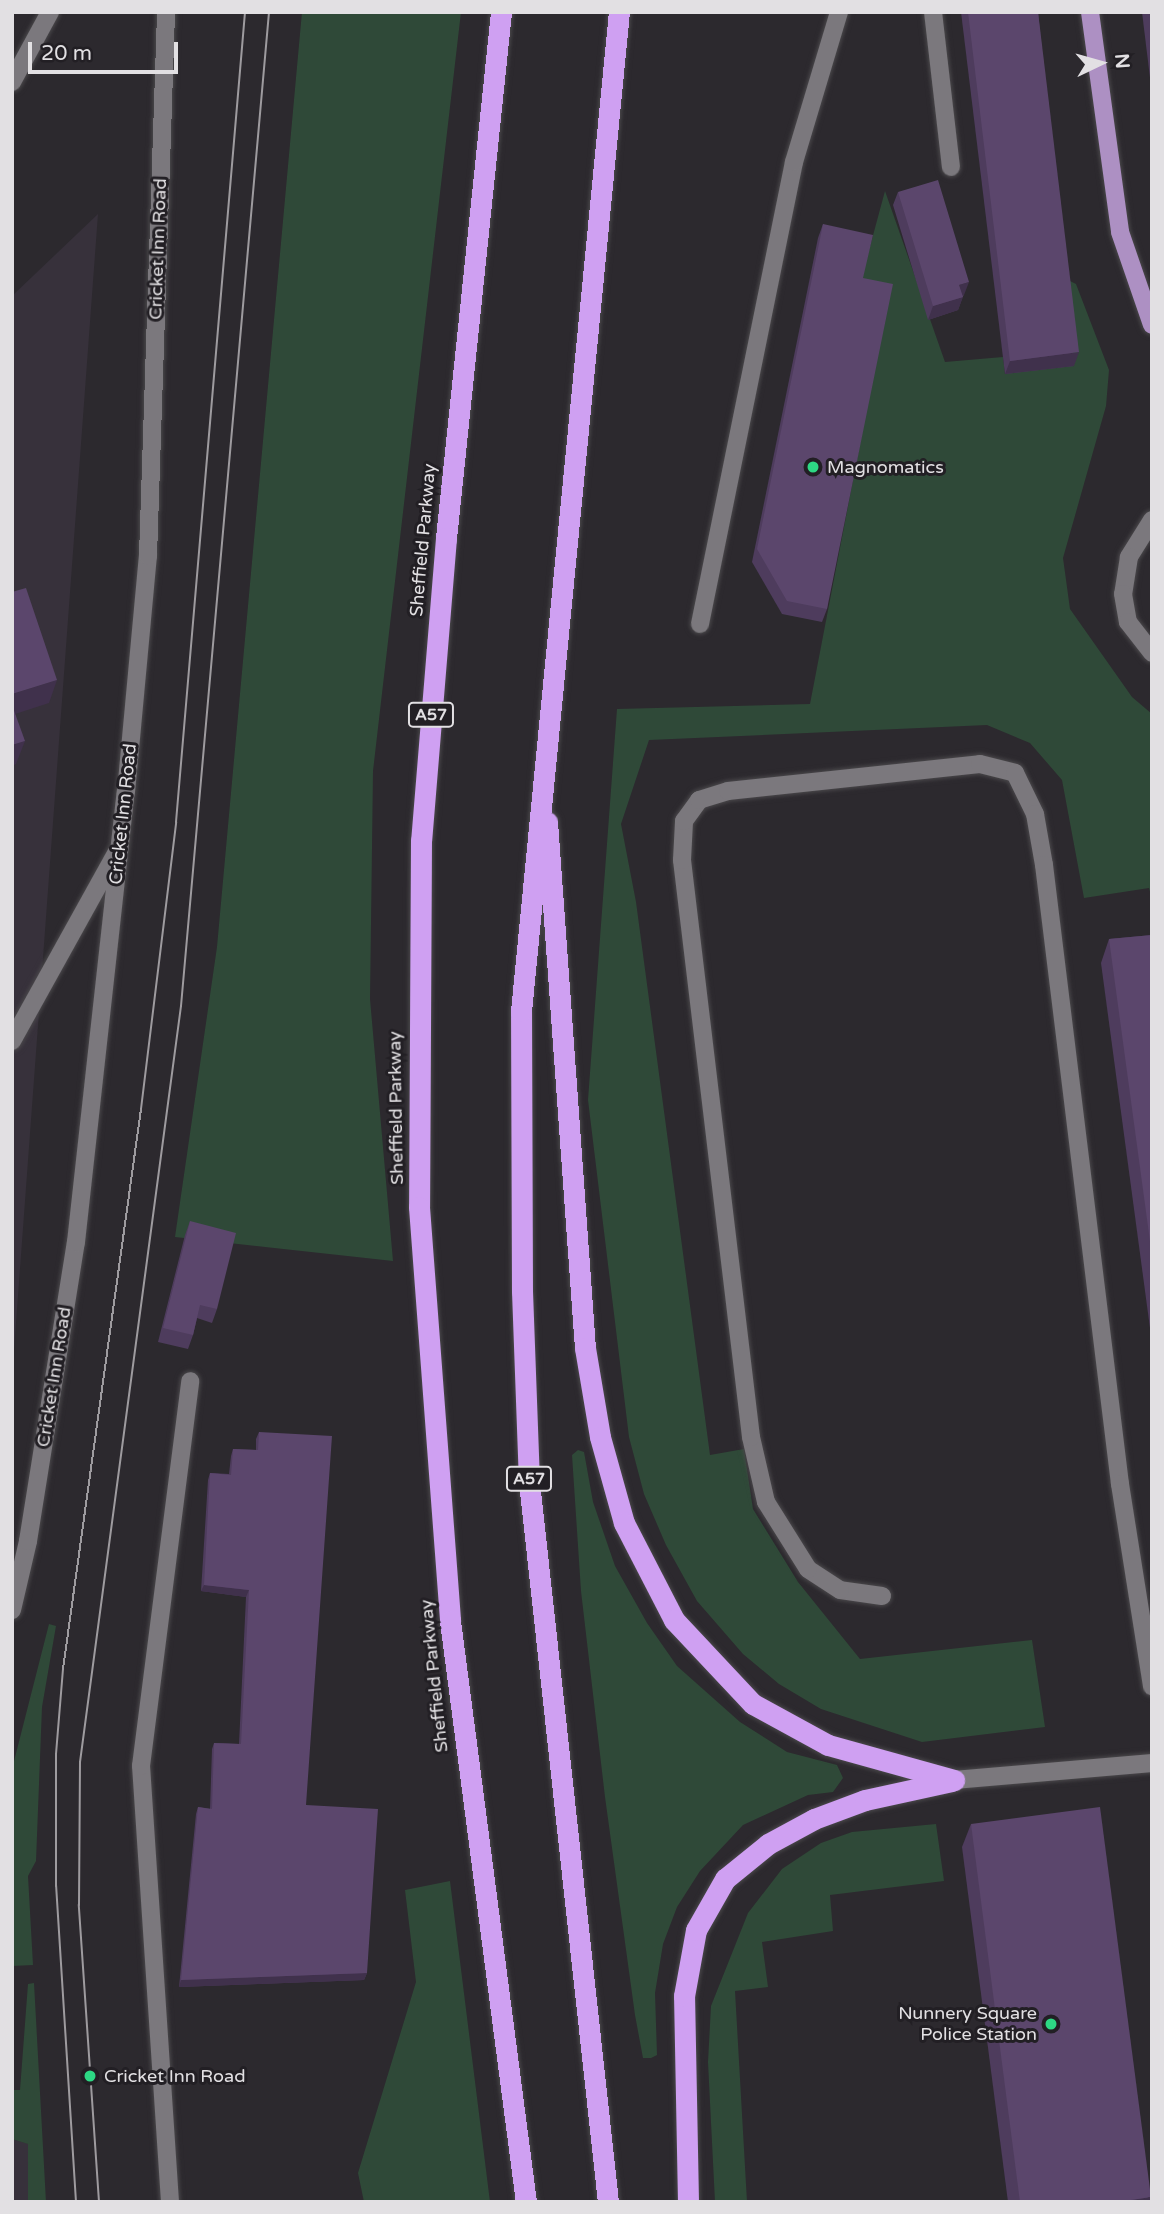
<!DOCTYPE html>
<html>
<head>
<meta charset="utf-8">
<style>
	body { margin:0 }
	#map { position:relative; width:1164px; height:2214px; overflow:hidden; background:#2c292e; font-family:"Varela Round",sans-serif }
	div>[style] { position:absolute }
	.built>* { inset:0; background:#37313b }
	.green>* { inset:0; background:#2f4938 }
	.roads { filter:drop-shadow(0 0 2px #4a484b) drop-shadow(0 0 2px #4a484b) }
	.minor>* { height:18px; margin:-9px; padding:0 9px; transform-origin:9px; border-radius:9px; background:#7b787d }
	.major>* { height:18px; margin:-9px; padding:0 9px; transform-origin:9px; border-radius:9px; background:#ad90c3 }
	.highway>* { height:21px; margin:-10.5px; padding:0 10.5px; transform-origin:10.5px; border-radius:10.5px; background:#cfa0f2 }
	.tram>* { height:2px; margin:-1px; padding:0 1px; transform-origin:1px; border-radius:1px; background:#9e9b9f }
	.wall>* { inset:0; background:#4e3c5d }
	.shaded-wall>* { inset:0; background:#40314c }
	.building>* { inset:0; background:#5b466c }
	.dots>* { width:19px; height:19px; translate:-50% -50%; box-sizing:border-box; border:4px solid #221f24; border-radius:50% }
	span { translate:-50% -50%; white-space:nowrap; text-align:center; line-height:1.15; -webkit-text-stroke:6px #221f24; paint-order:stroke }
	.shield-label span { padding:2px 5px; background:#221f24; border:2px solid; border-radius:5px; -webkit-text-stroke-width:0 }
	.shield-label { font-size:16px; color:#e2e0e3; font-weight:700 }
	.street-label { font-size:18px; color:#e2e0e3 }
	.poi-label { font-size:18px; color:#e2e0e3 }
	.left { translate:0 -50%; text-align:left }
	.right { translate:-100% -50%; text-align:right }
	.frame { position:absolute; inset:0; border:14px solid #e2e0e3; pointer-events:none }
	.north { position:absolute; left:1066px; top:28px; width:70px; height:70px; -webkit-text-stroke:5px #221f24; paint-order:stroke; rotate:85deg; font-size:19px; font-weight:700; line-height:28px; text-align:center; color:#e2e0e3 }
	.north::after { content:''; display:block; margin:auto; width:24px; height:32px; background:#e2e0e3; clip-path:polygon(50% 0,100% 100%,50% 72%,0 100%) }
	.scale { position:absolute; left:28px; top:42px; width:150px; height:32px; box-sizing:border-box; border:4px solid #e2e0e3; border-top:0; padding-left:9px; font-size:21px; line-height:24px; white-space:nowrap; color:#e2e0e3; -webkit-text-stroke:5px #221f24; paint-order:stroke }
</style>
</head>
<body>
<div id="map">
	<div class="built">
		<i style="clip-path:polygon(98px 214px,12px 1377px,12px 296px)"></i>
		<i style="clip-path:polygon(12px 2139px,29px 2144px,28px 2202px,12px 2202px)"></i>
	</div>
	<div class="green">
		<i style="clip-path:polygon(302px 12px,461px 12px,373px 771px,370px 999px,393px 1261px,175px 1237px,217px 947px)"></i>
		<i style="clip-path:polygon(885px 191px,945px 362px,1003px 357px,1005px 374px,1064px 278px,1076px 284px,1109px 370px,1106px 406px,1063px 558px,1070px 609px,1132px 697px,1152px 714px,1152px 899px,1149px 888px,1084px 898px,1062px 780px,1030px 743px,987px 725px,649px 740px,621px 824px,636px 902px,710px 1455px,744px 1449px,753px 1509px,798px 1582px,860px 1659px,1032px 1640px,1045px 1727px,922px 1742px,821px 1709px,779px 1684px,743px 1654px,697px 1601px,666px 1545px,644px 1494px,629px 1437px,588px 1100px,617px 709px,810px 704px,888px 298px,858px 291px)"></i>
		<i style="clip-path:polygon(578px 1450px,584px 1452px,593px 1502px,615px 1566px,647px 1623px,677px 1666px,740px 1722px,787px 1752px,837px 1765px,843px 1778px,833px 1792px,808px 1795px,743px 1825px,700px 1871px,677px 1907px,663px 1944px,655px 1993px,657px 2055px,651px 2058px,643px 2058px,635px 2015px,605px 1797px,581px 1591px,572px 1455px)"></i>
		<i style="clip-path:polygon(49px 1624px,56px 1626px,42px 1707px,36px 1861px,28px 1876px,33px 1965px,12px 1966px,12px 1769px)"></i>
		<i style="clip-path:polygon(936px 1824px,944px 1881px,830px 1895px,833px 1931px,762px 1942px,768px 1987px,735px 1991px,747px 2202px,715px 2202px,708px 2062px,711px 2006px,748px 1913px,782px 1869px,821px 1843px,852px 1832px)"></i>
		<i style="clip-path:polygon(450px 1881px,490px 2202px,364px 2202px,358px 2173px,416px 1982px,405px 1890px)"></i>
		<i style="clip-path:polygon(34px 1983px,46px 2202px,28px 2202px,28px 2144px,12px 2139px,12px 2090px,20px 2090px,28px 1984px)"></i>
	</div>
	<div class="roads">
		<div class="minor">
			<i style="left:933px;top:12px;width:156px;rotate:83.4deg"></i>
			<i style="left:12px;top:82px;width:80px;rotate:-61.5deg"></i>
			<i style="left:1152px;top:520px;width:44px;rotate:121.9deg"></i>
			<i style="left:1129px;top:557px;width:37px;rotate:99deg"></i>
			<i style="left:1123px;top:594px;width:28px;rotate:80deg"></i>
			<i style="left:1128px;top:622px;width:39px;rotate:52deg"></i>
			<i style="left:700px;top:624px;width:471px;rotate:-78.5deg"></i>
			<i style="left:794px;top:162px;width:157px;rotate:-73.3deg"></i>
			<i style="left:12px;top:1041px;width:215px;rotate:-61deg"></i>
			<i style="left:882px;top:1596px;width:42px;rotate:-171.9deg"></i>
			<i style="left:840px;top:1590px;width:38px;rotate:-147deg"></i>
			<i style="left:808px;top:1569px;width:79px;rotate:-122.1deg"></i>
			<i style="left:766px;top:1502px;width:67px;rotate:-103deg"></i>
			<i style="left:751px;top:1437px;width:581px;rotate:-96.82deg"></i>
			<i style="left:682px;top:860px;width:39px;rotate:-87deg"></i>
			<i style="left:684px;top:821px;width:26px;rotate:-54deg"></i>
			<i style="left:699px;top:800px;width:30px;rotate:-17deg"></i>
			<i style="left:728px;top:791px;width:253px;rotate:-6.1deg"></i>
			<i style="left:980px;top:764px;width:36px;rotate:14deg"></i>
			<i style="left:1015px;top:773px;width:46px;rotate:64deg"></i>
			<i style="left:1035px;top:814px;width:52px;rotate:80deg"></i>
			<i style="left:1044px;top:865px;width:624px;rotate:83deg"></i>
			<i style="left:1120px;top:1484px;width:205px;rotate:81deg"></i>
			<i style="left:12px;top:1610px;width:71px;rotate:-76.9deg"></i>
			<i style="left:28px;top:1541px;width:303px;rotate:-80.9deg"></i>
			<i style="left:76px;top:1242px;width:453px;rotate:-83.7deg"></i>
			<i style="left:126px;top:792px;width:237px;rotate:-84.7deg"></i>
			<i style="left:148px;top:556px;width:544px;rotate:-88.1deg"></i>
			<i style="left:954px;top:1780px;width:199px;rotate:-4.9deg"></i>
			<i style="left:170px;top:2202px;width:437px;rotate:-93.8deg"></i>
			<i style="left:141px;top:1766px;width:388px;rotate:-82.7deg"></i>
		</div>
		<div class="major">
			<i style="left:1090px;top:12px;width:222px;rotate:82.2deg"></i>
			<i style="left:1120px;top:232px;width:98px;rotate:71deg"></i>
		</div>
		<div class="highway">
			<i style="left:501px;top:12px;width:529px;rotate:95.97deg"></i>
			<i style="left:446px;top:538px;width:303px;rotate:94.7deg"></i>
			<i style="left:421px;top:840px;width:367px;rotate:90.3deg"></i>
			<i style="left:419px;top:1207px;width:415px;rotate:85.7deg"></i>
			<i style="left:450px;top:1621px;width:586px;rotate:82.55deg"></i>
			<i style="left:547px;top:822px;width:527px;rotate:85.87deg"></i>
			<i style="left:585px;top:1348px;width:90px;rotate:80.4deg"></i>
			<i style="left:600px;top:1437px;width:89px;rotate:74.4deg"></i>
			<i style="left:624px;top:1523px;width:109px;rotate:62.7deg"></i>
			<i style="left:674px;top:1620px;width:115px;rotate:46.8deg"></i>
			<i style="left:753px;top:1704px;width:85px;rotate:28.7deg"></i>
			<i style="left:828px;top:1745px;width:131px;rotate:15.5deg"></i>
			<i style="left:608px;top:2202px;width:724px;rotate:-96.26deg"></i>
			<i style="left:529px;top:1482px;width:191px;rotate:-92.1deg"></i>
			<i style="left:522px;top:1291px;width:280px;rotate:-90.2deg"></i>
			<i style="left:521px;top:1011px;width:1004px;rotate:-84.4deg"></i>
			<i style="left:688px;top:2202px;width:206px;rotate:-91.1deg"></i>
			<i style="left:684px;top:1996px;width:67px;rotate:-79.7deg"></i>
			<i style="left:696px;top:1930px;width:59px;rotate:-60.4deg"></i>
			<i style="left:725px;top:1879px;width:55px;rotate:-39.1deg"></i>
			<i style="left:768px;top:1844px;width:52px;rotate:-28.5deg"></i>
			<i style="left:814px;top:1819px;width:54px;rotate:-20.4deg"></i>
			<i style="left:865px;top:1800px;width:89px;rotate:-12.3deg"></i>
		</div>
	</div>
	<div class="tram">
		<i style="left:76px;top:2202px;width:317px;rotate:-93.6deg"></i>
		<i style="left:56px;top:1886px;width:132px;rotate:-90deg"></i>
		<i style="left:56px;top:1754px;width:85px;rotate:-85.3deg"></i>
		<i style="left:63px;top:1669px;width:565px;rotate:-82.07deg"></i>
		<i style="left:141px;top:1109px;width:289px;rotate:-83deg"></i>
		<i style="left:176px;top:822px;width:813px;rotate:-85.13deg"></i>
		<i style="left:99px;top:2202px;width:298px;rotate:-93.9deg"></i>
		<i style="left:79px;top:1905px;width:143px;rotate:-89.6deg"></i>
		<i style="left:80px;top:1762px;width:763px;rotate:-82.39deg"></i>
		<i style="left:181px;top:1006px;width:998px;rotate:-84.94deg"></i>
	</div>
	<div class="wall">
		<i style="clip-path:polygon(961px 12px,1038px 12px,1074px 366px,1005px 374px)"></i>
		<i style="clip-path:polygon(1142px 12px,1152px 12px,1152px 94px)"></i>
		<i style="clip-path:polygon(898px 192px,964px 295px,963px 296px,958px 310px,928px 320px,893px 205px)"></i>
		<i style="clip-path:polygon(823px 224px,863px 278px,827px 609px,822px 622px,782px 614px,752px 562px,818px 238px)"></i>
		<i style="clip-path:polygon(1152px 935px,1152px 1343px,1101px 963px,1109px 939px)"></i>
		<i style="clip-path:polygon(190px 1221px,217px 1309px,212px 1323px,197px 1318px,193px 1335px,188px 1349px,158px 1342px,185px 1235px)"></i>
		<i style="clip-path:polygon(259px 1432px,306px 1805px,367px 1973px,364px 1980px,179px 1987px,196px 1814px,198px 1807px,210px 1809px,212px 1749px,214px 1743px,239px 1744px,246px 1597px,201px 1591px,208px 1480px,210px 1473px,229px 1474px,231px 1456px,233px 1449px,256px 1450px,256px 1439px)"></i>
		<i style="clip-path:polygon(971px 1824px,1150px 2202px,1008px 2202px,962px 1847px)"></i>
	</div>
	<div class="shaded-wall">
		<i style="clip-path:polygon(969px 282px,964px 295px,955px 299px,959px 285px)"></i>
		<i style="clip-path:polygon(963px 297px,958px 310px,928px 320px,933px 306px)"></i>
		<i style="clip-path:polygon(1079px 352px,1074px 366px,1005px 374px,1010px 361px)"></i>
		<i style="clip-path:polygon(57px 680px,49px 703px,12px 715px,12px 694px)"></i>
		<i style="clip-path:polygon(25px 741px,16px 764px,12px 766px,12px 745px)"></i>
		<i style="clip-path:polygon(204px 1585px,249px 1590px,246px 1597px,201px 1591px)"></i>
		<i style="clip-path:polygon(367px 1973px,364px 1980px,179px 1987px,181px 1980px)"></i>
		<i style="clip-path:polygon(1151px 2197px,1150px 2202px,1118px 2202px)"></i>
	</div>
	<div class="building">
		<i style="clip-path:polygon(968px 12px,1038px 12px,1079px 352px,1010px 361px)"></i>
		<i style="clip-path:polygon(938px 180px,969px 282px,959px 285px,963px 297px,933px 306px,898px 192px)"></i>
		<i style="clip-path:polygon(823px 224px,873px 235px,863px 278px,893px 284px,827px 609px,787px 601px,757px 549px)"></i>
		<i style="clip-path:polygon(26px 588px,57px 680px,12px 694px,12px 592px)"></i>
		<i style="clip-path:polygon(12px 705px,25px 741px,12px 745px)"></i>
		<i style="clip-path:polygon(1152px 935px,1152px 1256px,1109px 939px)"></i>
		<i style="clip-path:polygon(190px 1221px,236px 1233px,217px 1309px,200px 1305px,193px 1335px,163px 1328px)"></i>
		<i style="clip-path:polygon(259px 1432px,332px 1436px,306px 1805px,378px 1809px,367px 1973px,181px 1980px,198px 1807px,212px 1809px,214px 1743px,241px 1744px,249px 1590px,204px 1585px,210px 1473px,231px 1475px,233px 1449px,258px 1450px)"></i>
		<i style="clip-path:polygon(1100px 1807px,1151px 2197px,1118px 2202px,1020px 2202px,971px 1824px)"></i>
	</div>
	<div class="dots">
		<i style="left:813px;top:467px;background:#2dd884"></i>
		<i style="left:1051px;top:2024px;background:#2dd884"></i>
		<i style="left:90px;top:2076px;background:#2dd884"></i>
	</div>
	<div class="shield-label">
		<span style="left:431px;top:715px">A57</span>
		<span style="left:529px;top:1479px">A57</span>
	</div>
	<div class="street-label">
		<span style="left:158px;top:249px;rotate:-88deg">Cricket Inn Road</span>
		<span style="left:423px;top:540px;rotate:-85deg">Sheffield Parkway</span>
		<span style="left:123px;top:814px;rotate:-84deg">Cricket Inn Road</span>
		<span style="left:396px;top:1108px;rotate:-91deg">Sheffield Parkway</span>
		<span style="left:54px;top:1377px;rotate:-81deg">Cricket Inn Road</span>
		<span style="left:434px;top:1676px;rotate:-96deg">Sheffield Parkway</span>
	</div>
	<div class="poi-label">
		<span class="left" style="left:827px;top:467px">Magnomatics</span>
		<span class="right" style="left:1037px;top:2024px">Nunnery Square<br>Police Station</span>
		<span class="left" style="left:104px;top:2076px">Cricket Inn Road</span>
	</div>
	<div class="frame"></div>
	<div class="north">N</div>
	<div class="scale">20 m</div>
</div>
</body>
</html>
